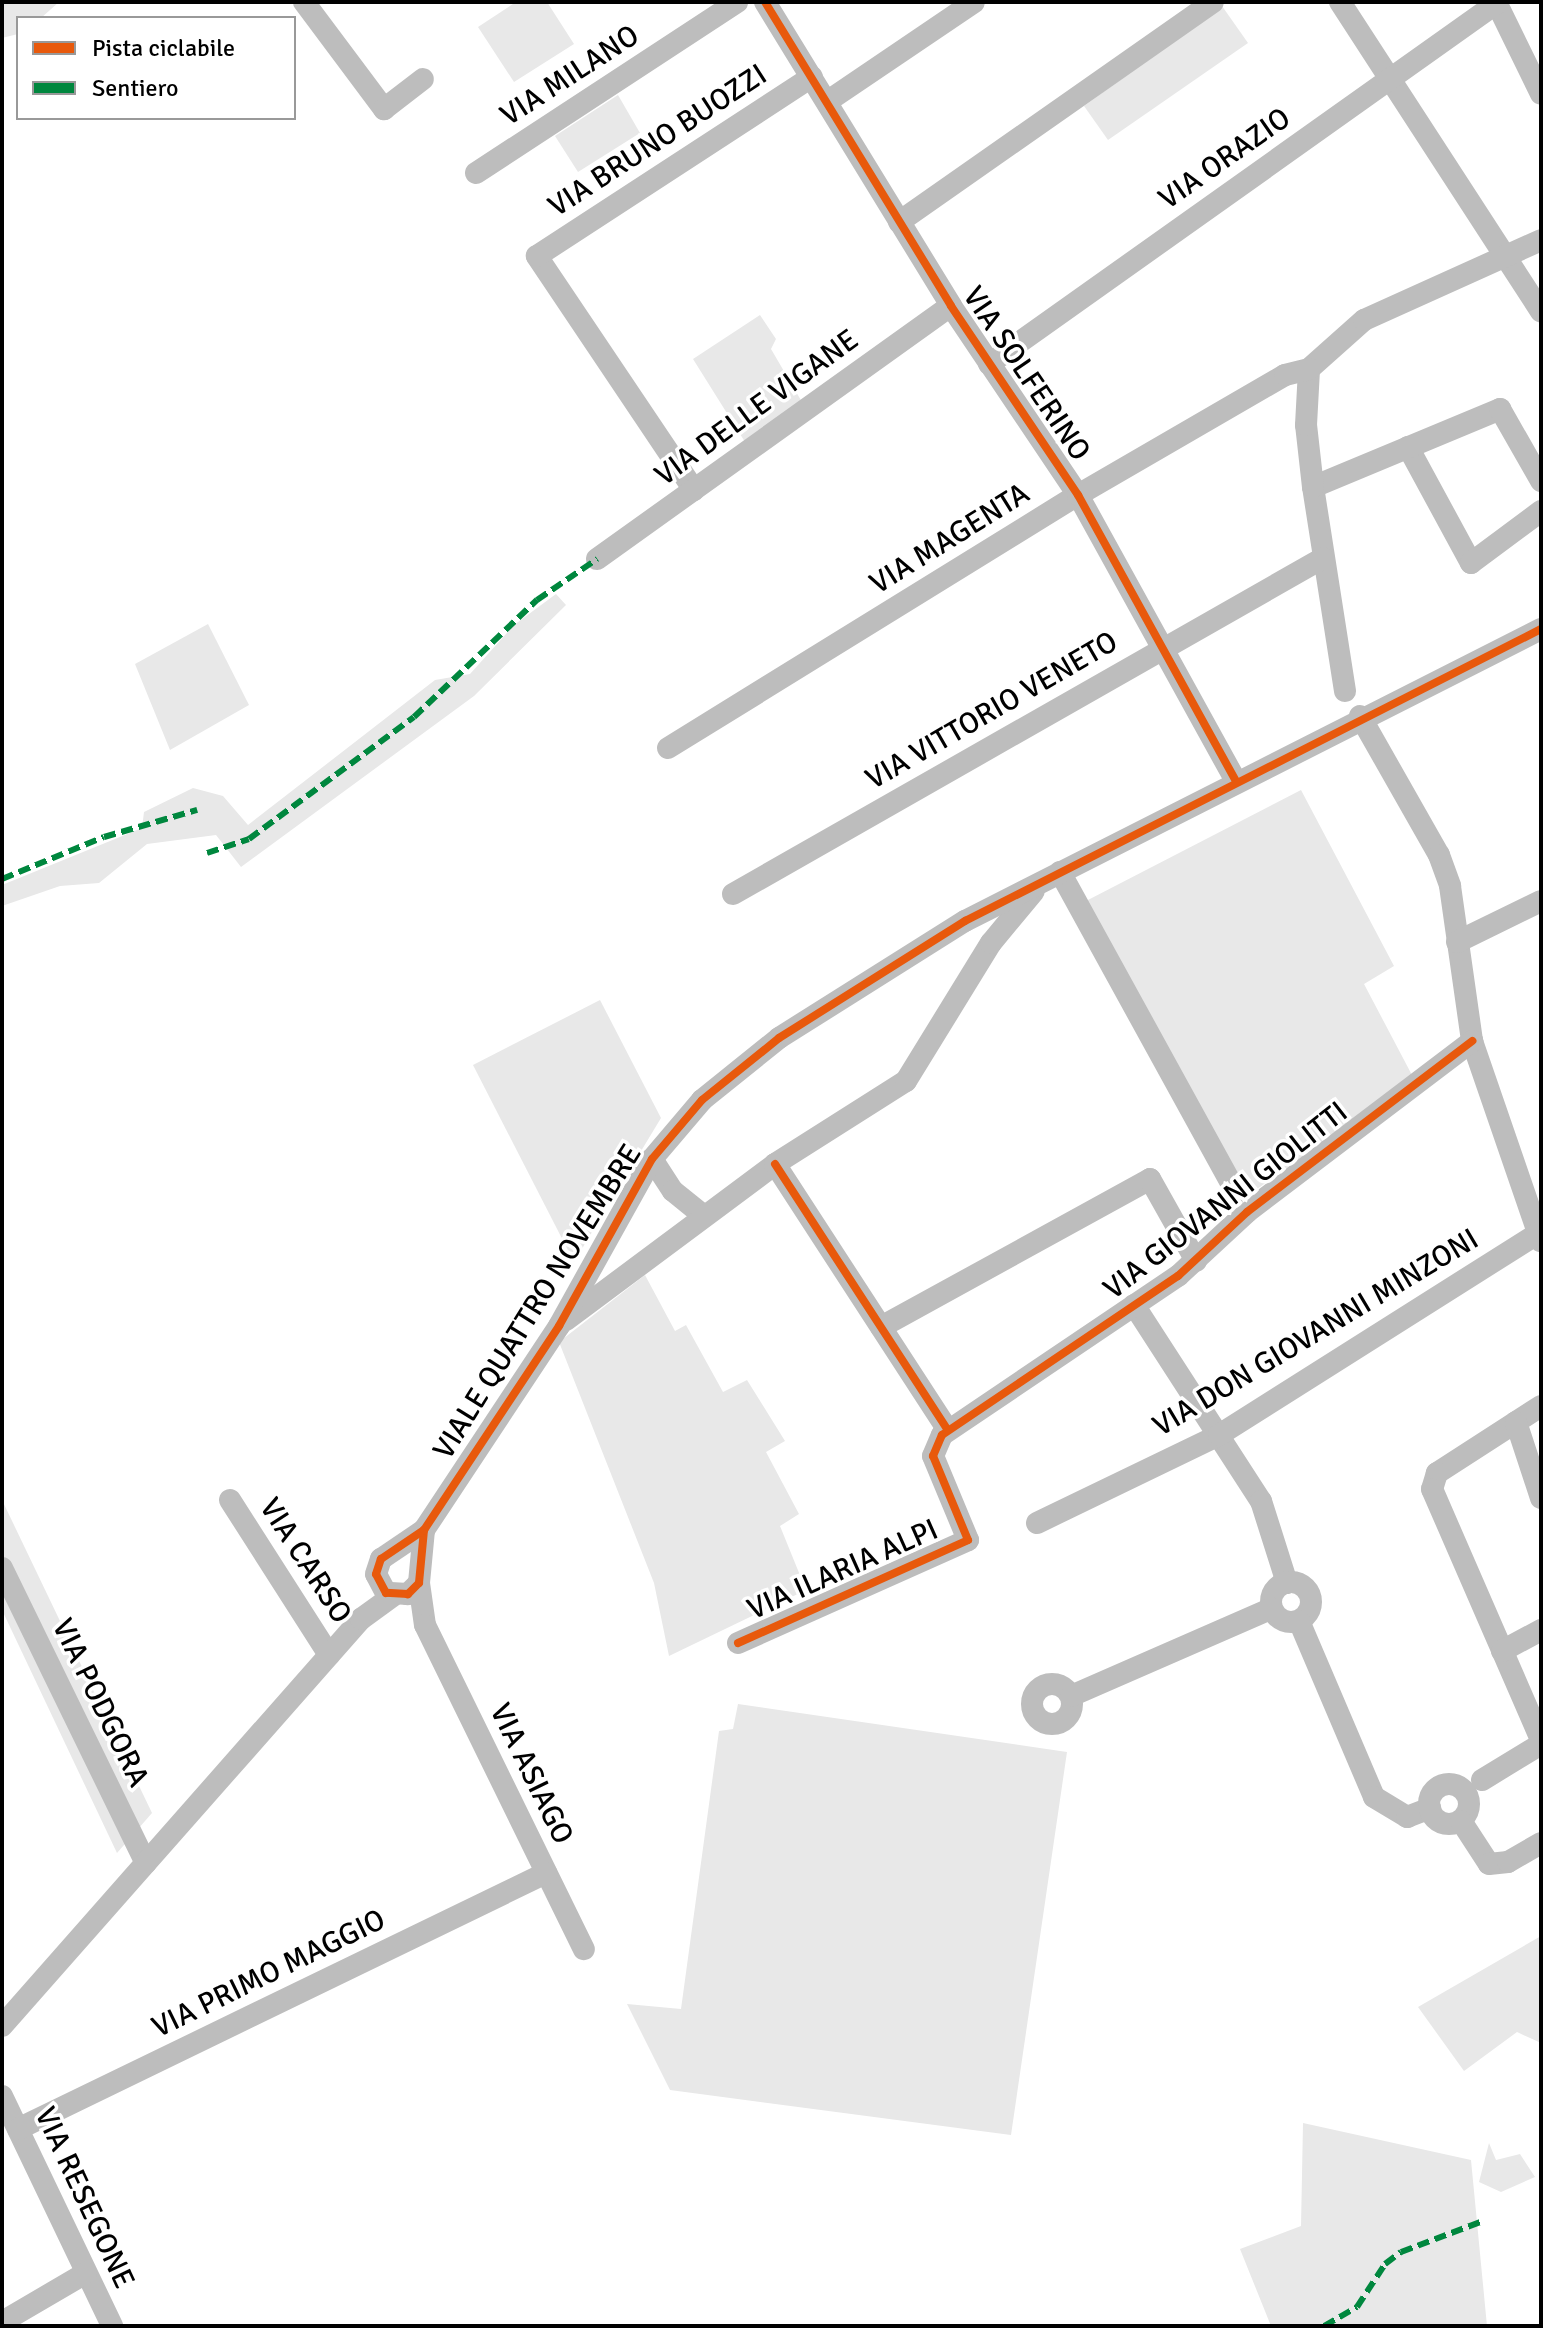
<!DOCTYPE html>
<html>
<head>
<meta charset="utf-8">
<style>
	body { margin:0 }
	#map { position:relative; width:1543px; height:2328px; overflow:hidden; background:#fff; font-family:Signika,sans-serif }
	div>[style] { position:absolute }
	.green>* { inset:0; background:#e8e8e8 }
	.minor>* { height:22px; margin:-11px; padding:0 11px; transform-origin:11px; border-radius:11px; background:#bdbdbd }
	.minor>.ring { margin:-11px; padding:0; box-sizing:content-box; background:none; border:22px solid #bdbdbd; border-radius:50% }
	.quiet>* { height:6px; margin-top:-3px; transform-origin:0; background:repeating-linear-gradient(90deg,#00873e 0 12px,transparent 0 18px) }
	.cycleway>* { height:8px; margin:-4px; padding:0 4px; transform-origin:4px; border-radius:4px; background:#e8590c }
	span { translate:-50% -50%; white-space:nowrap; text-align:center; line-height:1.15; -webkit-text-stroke:7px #fff; paint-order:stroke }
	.street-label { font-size:30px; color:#000 }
	.frame { position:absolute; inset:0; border:4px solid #000; pointer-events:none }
	.legend { position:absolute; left:16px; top:16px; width:280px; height:104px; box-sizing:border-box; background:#fff; border:2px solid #999; margin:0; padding:10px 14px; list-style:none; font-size:24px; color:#000 }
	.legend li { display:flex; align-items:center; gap:16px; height:40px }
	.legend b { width:40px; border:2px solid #999 }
</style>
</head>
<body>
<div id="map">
	<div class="green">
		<i style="clip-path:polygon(2px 2px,59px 2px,41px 18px,18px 18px,18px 34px,2px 38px)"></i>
		<i style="clip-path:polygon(516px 2px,547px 2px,574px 44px,514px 82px,478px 27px)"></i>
		<i style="clip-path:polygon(1222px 6px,1248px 43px,1108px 140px,1084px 106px)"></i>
		<i style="clip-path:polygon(618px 95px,640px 133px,578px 172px,555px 136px)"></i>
		<i style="clip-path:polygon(760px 315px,776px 339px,771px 349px,802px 402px,745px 442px,693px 359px)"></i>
		<i style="clip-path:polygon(556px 594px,566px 605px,474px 696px,241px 867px,216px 835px,147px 844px,99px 883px,60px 886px,2px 906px,2px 885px,142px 828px,144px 812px,193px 788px,223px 796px,248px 825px,435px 680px,470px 674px,514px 625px)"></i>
		<i style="clip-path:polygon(208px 624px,249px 705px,170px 750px,135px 664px)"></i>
		<i style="clip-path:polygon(1301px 790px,1394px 966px,1364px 984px,1413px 1077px,1246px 1197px,1086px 901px)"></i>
		<i style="clip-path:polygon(600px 1000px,661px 1118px,574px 1262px,473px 1065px)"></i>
		<i style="clip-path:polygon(645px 1275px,675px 1331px,686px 1325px,723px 1392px,747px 1380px,785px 1441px,766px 1452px,799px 1514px,780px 1526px,806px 1590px,669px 1656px,654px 1583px,559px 1342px)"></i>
		<i style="clip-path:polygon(2px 1500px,152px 1813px,117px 1853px,2px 1610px)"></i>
		<i style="clip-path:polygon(738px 1704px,1067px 1752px,1011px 2135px,670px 2090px,627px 2004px,681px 2009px,719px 1731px,733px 1729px)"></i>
		<i style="clip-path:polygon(1541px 1936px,1541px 2043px,1517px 2032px,1464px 2071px,1418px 2007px)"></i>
		<i style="clip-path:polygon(1303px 2123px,1471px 2160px,1487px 2326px,1271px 2326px,1240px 2249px,1301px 2226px)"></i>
		<i style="clip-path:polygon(1489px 2143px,1496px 2160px,1520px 2154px,1535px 2177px,1501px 2192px,1479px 2182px)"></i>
	</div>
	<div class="minor">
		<i style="left:304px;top:2px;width:134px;rotate:53.2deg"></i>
		<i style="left:384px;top:109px;width:49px;rotate:-37.6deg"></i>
		<i style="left:765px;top:2px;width:356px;rotate:58.5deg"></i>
		<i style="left:951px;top:306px;width:228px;rotate:56.1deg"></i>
		<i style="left:1078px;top:495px;width:327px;rotate:61.1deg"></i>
		<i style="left:1340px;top:2px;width:369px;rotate:57deg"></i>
		<i style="left:1496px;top:2px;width:102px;rotate:63.9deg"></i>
		<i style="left:828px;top:101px;width:176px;rotate:-34.1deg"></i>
		<i style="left:476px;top:173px;width:312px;rotate:-33.2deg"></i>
		<i style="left:899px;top:222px;width:383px;rotate:-35deg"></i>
		<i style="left:989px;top:364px;width:623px;rotate:-35.4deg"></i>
		<i style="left:1408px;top:447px;width:132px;rotate:61.5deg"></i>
		<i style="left:1471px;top:563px;width:87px;rotate:-36.6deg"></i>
		<i style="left:1313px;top:487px;width:203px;rotate:-22.6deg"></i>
		<i style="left:1500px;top:409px;width:83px;rotate:60.3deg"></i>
		<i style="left:694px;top:490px;width:282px;rotate:-123.9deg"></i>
		<i style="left:537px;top:256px;width:328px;rotate:-33.1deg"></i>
		<i style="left:597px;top:559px;width:435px;rotate:-35.6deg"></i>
		<i style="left:1345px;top:691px;width:206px;rotate:-98.9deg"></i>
		<i style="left:1313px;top:487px;width:62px;rotate:-96.4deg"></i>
		<i style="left:1306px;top:425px;width:56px;rotate:-86.9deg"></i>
		<i style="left:1309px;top:369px;width:74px;rotate:-41.7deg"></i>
		<i style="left:1364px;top:320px;width:194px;rotate:-24.3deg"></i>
		<i style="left:1360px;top:716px;width:160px;rotate:60.4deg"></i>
		<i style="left:1439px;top:855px;width:33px;rotate:70deg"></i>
		<i style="left:1450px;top:886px;width:157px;rotate:81.9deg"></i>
		<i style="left:1472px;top:1041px;width:212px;rotate:71deg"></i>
		<i style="left:668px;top:748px;width:482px;rotate:-31.7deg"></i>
		<i style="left:1078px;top:495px;width:239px;rotate:-30.1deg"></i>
		<i style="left:1285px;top:375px;width:25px;rotate:-14deg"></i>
		<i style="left:1060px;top:872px;width:388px;rotate:61.2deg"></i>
		<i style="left:733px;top:894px;width:679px;rotate:-29.66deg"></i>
		<i style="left:1457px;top:942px;width:93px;rotate:-26deg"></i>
		<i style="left:652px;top:1159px;width:38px;rotate:57deg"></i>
		<i style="left:673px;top:1191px;width:38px;rotate:39deg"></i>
		<i style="left:775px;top:1164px;width:317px;rotate:57deg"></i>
		<i style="left:1134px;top:1305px;width:234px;rotate:57.1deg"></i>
		<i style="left:1261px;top:1501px;width:86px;rotate:72.4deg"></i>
		<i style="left:566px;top:1320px;width:261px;rotate:-36.7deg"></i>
		<i style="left:775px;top:1164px;width:155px;rotate:-32.4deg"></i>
		<i style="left:906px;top:1081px;width:162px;rotate:-58.4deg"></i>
		<i style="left:991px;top:943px;width:67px;rotate:-50.4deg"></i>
		<i style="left:881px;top:1327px;width:307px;rotate:-28.8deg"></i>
		<i style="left:1150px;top:1179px;width:94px;rotate:60.7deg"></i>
		<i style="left:1541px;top:1406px;width:124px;rotate:147.2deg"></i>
		<i style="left:1437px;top:1473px;width:17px;rotate:107deg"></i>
		<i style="left:1432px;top:1489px;width:274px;rotate:66.5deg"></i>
		<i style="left:1516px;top:1422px;width:80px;rotate:71.8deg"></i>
		<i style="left:230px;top:1500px;width:184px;rotate:57.4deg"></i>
		<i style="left:1037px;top:1523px;width:202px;rotate:-25.8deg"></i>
		<i style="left:1219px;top:1435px;width:378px;rotate:-32.3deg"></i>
		<i style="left:424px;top:1530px;width:53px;rotate:95.4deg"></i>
		<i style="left:419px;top:1583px;width:16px;rotate:135deg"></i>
		<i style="left:408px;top:1594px;width:22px;rotate:-177deg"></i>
		<i style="left:386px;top:1593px;width:21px;rotate:-118deg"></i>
		<i style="left:376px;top:1574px;width:16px;rotate:-72deg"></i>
		<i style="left:381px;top:1559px;width:52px;rotate:-34deg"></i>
		<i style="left:424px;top:1530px;width:245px;rotate:-56.5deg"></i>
		<i style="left:559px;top:1326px;width:191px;rotate:-60.9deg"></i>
		<i style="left:652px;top:1159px;width:77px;rotate:-49.7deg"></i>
		<i style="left:702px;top:1100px;width:99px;rotate:-38.8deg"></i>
		<i style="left:779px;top:1038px;width:220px;rotate:-32.2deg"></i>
		<i style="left:965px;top:921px;width:646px;rotate:-26.88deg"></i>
		<i style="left:2px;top:1568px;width:328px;rotate:64deg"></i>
		<i class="ring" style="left:1271px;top:1582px;width:18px;height:18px"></i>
		<i style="left:419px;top:1583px;width:42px;rotate:81.9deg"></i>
		<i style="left:425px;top:1625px;width:361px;rotate:63.9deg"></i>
		<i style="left:1299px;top:1621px;width:191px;rotate:66.9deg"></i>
		<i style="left:1374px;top:1797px;width:39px;rotate:31deg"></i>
		<i style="left:1407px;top:1817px;width:25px;rotate:-21deg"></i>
		<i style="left:738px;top:1643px;width:252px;rotate:-24.1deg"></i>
		<i style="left:968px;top:1540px;width:91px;rotate:-112.6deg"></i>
		<i style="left:933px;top:1456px;width:23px;rotate:-67deg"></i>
		<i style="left:942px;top:1435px;width:285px;rotate:-34deg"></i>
		<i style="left:1178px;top:1276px;width:94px;rotate:-42.8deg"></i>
		<i style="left:1247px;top:1212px;width:283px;rotate:-37.2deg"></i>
		<i style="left:1502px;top:1651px;width:44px;rotate:-28.3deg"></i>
		<i class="ring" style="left:1032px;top:1684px;width:18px;height:18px"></i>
		<i style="left:1071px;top:1696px;width:219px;rotate:-23.6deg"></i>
		<i style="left:1482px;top:1780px;width:69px;rotate:-31.4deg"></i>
		<i class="ring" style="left:1429px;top:1784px;width:18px;height:18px"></i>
		<i style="left:1461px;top:1821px;width:51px;rotate:56.9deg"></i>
		<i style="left:1489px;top:1864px;width:19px;rotate:-6deg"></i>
		<i style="left:1508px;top:1862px;width:38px;rotate:-30deg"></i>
		<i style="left:2px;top:2026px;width:543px;rotate:-48.59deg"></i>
		<i style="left:361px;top:1619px;width:39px;rotate:-36deg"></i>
		<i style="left:2px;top:2096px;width:255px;rotate:64.4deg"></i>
		<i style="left:18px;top:2129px;width:587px;rotate:-25.87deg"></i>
		<i style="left:2px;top:2322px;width:97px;rotate:-30.3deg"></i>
	</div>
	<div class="quiet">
		<i style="left:207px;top:853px;width:44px;rotate:-18.4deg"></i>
		<i style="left:249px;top:839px;width:205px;rotate:-36.5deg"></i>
		<i style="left:414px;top:717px;width:170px;rotate:-43.6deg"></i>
		<i style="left:537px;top:600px;width:73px;rotate:-34.3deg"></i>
		<i style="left:2px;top:879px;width:110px;rotate:-22.4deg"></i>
		<i style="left:104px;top:837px;width:97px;rotate:-16.2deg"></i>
		<i style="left:1324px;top:2326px;width:38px;rotate:-30deg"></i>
		<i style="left:1357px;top:2307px;width:51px;rotate:-56.9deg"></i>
		<i style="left:1385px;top:2264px;width:20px;rotate:-37deg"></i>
		<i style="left:1401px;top:2252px;width:88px;rotate:-20.7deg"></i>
	</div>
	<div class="cycleway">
		<i style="left:765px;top:2px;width:356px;rotate:58.5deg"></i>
		<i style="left:951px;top:306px;width:228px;rotate:56.1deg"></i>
		<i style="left:1078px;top:495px;width:327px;rotate:61.1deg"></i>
		<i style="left:775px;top:1164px;width:317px;rotate:57deg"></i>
		<i style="left:424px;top:1530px;width:53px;rotate:95.4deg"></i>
		<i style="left:419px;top:1583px;width:16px;rotate:135deg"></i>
		<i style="left:408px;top:1594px;width:22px;rotate:-177deg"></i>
		<i style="left:386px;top:1593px;width:21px;rotate:-118deg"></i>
		<i style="left:376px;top:1574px;width:16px;rotate:-72deg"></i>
		<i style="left:381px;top:1559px;width:52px;rotate:-34deg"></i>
		<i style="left:424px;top:1530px;width:245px;rotate:-56.5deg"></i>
		<i style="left:559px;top:1326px;width:191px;rotate:-60.9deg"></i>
		<i style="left:652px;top:1159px;width:77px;rotate:-49.7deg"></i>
		<i style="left:702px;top:1100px;width:99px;rotate:-38.8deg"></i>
		<i style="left:779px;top:1038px;width:220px;rotate:-32.2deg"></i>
		<i style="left:965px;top:921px;width:646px;rotate:-26.88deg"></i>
		<i style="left:738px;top:1643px;width:252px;rotate:-24.1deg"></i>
		<i style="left:968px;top:1540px;width:91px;rotate:-112.6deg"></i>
		<i style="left:933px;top:1456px;width:23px;rotate:-67deg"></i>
		<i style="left:942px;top:1435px;width:285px;rotate:-34deg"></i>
		<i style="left:1178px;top:1276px;width:94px;rotate:-42.8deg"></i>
		<i style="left:1247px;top:1212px;width:283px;rotate:-37.2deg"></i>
	</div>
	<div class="street-label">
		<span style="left:570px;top:76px;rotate:-33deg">VIA MILANO</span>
		<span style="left:658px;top:141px;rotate:-33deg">VIA BRUNO BUOZZI</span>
		<span style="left:1225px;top:159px;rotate:-35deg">VIA ORAZIO</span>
		<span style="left:1026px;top:374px;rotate:56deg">VIA SOLFERINO</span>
		<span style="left:757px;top:408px;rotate:-36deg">VIA DELLE VIGANE</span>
		<span style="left:950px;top:539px;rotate:-32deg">VIA MAGENTA</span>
		<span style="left:992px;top:711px;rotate:-30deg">VIA VITTORIO VENETO</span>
		<span style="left:1226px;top:1201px;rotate:-38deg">VIA GIOVANNI GIOLITTI</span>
		<span style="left:538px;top:1302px;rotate:-58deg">VIALE QUATTRO NOVEMBRE</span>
		<span style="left:1316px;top:1333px;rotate:-31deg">VIA DON GIOVANNI MINZONI</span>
		<span style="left:305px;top:1561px;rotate:57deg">VIA CARSO</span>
		<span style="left:843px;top:1570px;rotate:-24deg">VIA ILARIA ALPI</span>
		<span style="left:100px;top:1703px;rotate:64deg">VIA PODGORA</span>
		<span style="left:531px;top:1774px;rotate:64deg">VIA ASIAGO</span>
		<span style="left:269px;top:1974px;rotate:-26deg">VIA PRIMO MAGGIO</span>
		<span style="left:84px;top:2198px;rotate:65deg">VIA RESEGONE</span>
	</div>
	<div class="frame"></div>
	<ul class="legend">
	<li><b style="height:10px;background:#e8590c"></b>Pista ciclabile</li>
	<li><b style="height:10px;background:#00873e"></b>Sentiero</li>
	</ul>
</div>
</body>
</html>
